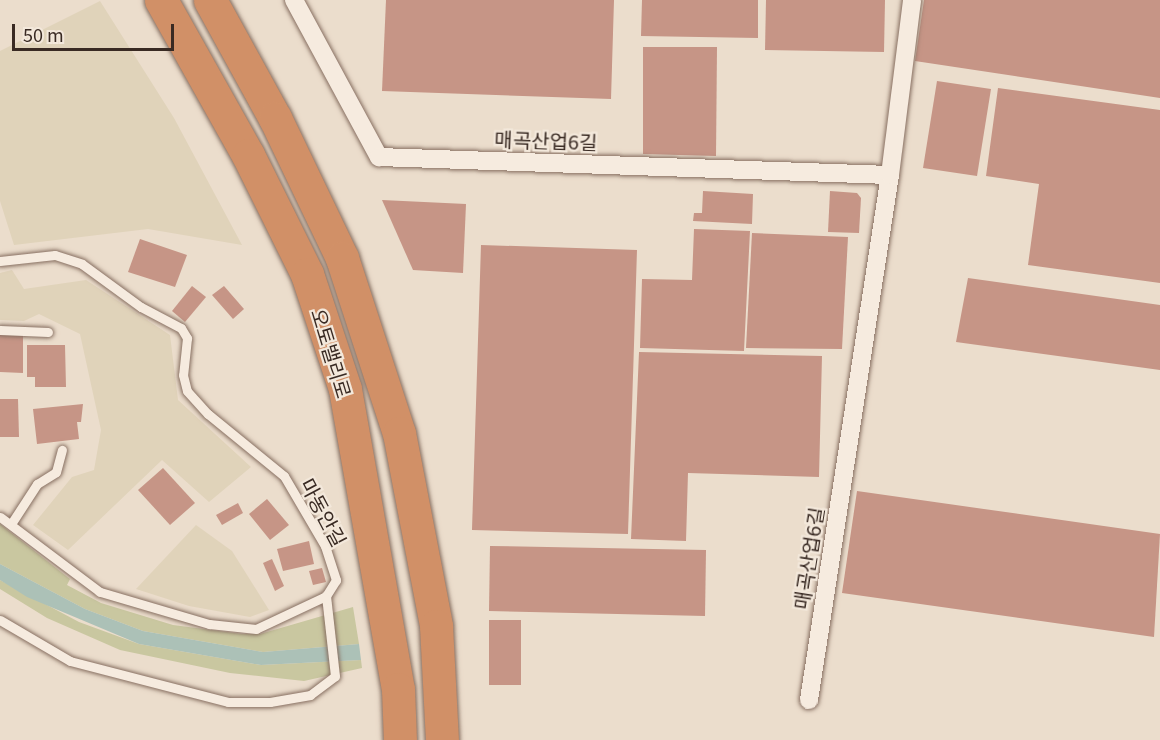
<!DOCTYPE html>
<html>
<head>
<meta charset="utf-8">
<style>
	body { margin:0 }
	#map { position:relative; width:1160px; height:740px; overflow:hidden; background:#ebddcc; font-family:Georgia,"Noto Sans KR",serif }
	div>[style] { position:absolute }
	.farmland>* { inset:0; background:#e0d3ba }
	.green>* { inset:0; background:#c9c7a0 }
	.water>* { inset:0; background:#acc1b7 }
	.building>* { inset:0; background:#c69586 }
	.roads { filter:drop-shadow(0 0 2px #876f61) drop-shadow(0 0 2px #876f61) }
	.lane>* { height:9px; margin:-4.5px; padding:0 4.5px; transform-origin:4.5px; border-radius:4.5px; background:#f6ebdf }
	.street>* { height:18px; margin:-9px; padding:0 9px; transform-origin:9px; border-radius:9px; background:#f6ebdf }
	.highway>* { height:33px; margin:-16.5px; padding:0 16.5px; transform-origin:16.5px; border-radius:16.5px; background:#d19067 }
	span { translate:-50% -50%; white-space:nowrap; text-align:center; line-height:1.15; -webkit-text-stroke:4.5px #f3e8db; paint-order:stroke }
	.street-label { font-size:20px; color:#392a23 }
	.scale { position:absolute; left:12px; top:24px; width:162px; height:27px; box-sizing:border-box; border:3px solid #392a23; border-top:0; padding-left:8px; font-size:18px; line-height:21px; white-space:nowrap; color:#392a23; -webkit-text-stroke:4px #f3e8db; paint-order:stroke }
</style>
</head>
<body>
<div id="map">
	<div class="farmland">
		<i style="clip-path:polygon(100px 1px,174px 118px,242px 245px,148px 229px,14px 245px,0 201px,0 51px)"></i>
		<i style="clip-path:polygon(12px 270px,24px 289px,86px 280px,170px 335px,178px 400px,251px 467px,209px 502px,162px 460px,68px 550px,33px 525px,72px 477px,94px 470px,101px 430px,80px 334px,39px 314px,24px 321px,0 320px,0 273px)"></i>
		<i style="clip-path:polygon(196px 525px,232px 551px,269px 610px,250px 617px,189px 606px,136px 589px)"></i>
	</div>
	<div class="green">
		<i style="clip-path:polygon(0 524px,70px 579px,67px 585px,101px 603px,173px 625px,242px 634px,260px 634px,353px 607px,359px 644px,263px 652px,143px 631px,85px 609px,0 564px)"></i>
		<i style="clip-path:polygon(0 580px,79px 622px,139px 644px,261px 665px,361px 660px,362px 668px,304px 681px,230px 673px,120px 650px,47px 618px,0 589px)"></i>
	</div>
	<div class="water">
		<i style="clip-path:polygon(0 564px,85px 609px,143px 631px,263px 652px,359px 644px,361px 660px,261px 665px,139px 644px,27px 597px,0 580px)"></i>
	</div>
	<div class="building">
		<i style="clip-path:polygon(386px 0,614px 0,611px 99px,382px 91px)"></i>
		<i style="clip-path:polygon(642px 0,758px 0,758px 38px,641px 36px)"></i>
		<i style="clip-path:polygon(766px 0,885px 0,884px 52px,765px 50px)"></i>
		<i style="clip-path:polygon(924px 0,1160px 0,1160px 98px,915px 61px)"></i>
		<i style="clip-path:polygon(643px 47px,717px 47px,716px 156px,643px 154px)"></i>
		<i style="clip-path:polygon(937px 81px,991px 89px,977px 176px,923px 168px)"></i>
		<i style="clip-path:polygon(998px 88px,1160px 110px,1160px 283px,1028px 265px,1039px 184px,986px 176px)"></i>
		<i style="clip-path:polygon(703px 191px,753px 194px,752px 224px,693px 221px,694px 213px,702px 213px)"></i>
		<i style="clip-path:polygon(830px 191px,857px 193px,861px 198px,859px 233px,828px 232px)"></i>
		<i style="clip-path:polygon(382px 200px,466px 204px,463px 273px,413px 270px)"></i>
		<i style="clip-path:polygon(694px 229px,750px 231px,744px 351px,640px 348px,642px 279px,692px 280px)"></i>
		<i style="clip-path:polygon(752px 233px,848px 237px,842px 349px,746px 348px)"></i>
		<i style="clip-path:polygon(140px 239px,187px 255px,175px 287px,128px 272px)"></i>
		<i style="clip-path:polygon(481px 245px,637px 250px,628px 534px,472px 530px)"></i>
		<i style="clip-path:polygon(968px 278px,1160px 305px,1160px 370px,956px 342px)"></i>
		<i style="clip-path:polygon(192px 286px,206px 297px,185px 322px,172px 311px)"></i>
		<i style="clip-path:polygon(224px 286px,244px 309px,233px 319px,212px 295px)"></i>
		<i style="clip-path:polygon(0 335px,23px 335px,23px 373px,0 372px)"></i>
		<i style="clip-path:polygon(27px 345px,65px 345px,66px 387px,35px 387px,35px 377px,27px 377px)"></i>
		<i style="clip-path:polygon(639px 352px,822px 356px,819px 477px,688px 473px,686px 541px,631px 539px)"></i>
		<i style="clip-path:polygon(0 399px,18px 399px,19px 437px,0 437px)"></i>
		<i style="clip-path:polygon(83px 404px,81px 422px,77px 422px,79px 439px,37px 444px,33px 409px)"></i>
		<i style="clip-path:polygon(163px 468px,195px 503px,170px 525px,138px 490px)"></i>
		<i style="clip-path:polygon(857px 491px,1160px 534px,1154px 637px,842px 593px)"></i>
		<i style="clip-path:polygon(267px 499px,289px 525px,270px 540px,249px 514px)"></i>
		<i style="clip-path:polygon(238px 503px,243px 513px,222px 525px,216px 515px)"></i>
		<i style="clip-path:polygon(309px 541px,314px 564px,283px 571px,277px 549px)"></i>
		<i style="clip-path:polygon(490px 546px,706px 550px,705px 616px,489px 611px)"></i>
		<i style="clip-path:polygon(272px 559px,284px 586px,275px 591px,263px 563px)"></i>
		<i style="clip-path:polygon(322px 568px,326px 582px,313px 585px,309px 571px)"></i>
		<i style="clip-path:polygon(489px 620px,521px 620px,521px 685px,489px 685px)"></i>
	</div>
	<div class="roads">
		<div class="lane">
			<i style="left:0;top:261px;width:55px;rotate:-6.2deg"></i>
			<i style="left:55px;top:255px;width:28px;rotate:18deg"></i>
			<i style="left:82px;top:264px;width:73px;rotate:36.1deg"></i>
			<i style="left:141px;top:307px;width:45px;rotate:27.7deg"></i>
			<i style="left:181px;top:328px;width:12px;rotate:59deg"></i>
			<i style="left:187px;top:338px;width:37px;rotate:96deg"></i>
			<i style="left:183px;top:375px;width:16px;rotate:76deg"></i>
			<i style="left:187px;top:391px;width:31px;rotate:48deg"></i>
			<i style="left:208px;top:414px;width:98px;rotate:39.2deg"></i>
			<i style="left:284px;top:476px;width:81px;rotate:59.6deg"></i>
			<i style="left:325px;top:546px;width:36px;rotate:72deg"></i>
			<i style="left:336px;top:580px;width:19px;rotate:122deg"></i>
			<i style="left:326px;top:596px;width:77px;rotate:154.8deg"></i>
			<i style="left:256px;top:629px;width:47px;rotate:-173.9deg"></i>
			<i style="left:209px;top:624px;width:114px;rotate:-163.6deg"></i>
			<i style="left:100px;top:592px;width:125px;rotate:-143.1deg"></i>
			<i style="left:0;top:330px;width:48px;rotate:2.4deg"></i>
			<i style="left:11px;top:524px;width:48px;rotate:-57deg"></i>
			<i style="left:37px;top:484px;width:22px;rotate:-32deg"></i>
			<i style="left:56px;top:472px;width:23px;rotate:-75deg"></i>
			<i style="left:0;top:620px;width:81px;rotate:30.4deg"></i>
			<i style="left:70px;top:661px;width:163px;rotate:14.5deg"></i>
			<i style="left:228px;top:702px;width:42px"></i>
			<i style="left:270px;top:702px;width:41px;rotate:-9.9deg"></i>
			<i style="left:310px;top:695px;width:31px;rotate:-37deg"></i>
			<i style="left:335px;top:676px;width:81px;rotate:-96.4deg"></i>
		</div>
		<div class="street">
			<i style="left:294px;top:0;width:179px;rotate:61.6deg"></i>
			<i style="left:379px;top:157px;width:511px;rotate:2.02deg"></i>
			<i style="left:809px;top:700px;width:531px;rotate:-81.23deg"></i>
			<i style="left:890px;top:175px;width:176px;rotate:-82.8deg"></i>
		</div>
		<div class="highway">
			<i style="left:161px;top:0;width:178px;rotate:60.7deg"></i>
			<i style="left:248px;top:155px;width:133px;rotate:63.6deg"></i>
			<i style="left:307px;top:274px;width:121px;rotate:71.7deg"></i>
			<i style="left:345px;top:389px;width:305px;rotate:80deg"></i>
			<i style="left:398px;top:689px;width:51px;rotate:87.8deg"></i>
			<i style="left:210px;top:0;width:135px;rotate:61.2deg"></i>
			<i style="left:275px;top:118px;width:155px;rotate:64.4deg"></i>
			<i style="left:342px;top:258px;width:184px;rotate:72deg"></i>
			<i style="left:399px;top:433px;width:197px;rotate:79.1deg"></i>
			<i style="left:436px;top:626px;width:114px;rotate:87deg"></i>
		</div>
	</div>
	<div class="street-label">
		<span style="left:546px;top:140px;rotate:2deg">매곡산업6길</span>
		<span style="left:332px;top:353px;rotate:73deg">오토밸리로</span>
		<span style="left:324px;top:512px;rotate:62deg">마동안길</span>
		<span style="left:808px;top:558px;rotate:-81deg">매곡산업6길</span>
	</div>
	<div class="scale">50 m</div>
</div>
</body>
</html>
